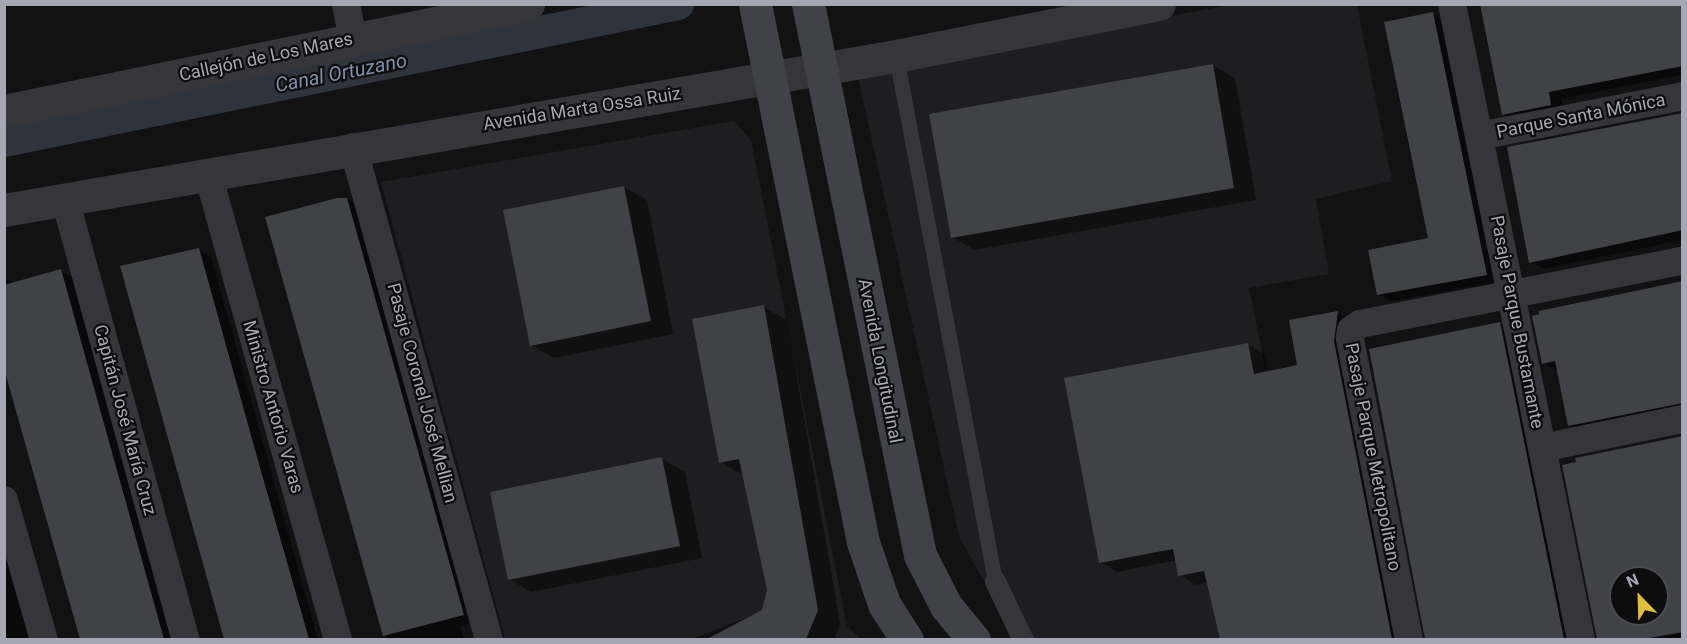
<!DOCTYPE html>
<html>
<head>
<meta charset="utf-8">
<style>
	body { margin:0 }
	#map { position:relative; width:1687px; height:644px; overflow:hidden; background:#121213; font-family:Roboto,sans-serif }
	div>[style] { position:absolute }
	.built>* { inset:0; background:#1e1e20 }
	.shadow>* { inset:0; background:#0007 }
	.canal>* { height:32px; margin:-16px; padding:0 16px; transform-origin:16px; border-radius:16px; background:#2f343c }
	.building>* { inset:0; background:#414246 }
	.service>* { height:15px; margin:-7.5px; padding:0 7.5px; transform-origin:7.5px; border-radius:7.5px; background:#35353a }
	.pedestrian>* { height:21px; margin:-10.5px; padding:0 10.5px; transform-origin:10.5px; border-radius:10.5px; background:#35353a }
	.minor>* { height:28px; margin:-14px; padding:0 14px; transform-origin:14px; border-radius:14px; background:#35353a }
	.tertiary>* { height:33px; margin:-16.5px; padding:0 16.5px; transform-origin:16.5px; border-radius:16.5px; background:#35353a }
	.secondary>* { height:33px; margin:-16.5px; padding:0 16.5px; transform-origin:16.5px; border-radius:16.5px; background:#414247 }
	span { translate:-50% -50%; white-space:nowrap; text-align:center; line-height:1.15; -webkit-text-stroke:4.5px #0d0d0e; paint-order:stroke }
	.street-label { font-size:18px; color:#a5a7b2 }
	.water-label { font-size:20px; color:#7f90aa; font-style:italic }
	.frame { position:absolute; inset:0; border:6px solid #a5a7b2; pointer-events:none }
	.north { position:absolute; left:1609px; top:566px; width:60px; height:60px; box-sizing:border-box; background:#0d0d0e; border:2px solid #4a4b50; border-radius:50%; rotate:337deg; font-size:16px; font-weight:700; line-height:24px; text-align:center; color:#a5a7b2 }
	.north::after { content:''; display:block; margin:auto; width:21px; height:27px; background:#debf3f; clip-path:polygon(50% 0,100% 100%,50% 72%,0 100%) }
</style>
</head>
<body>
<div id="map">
	<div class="built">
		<i style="clip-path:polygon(1231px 5px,1357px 5px,1392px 181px,1316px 199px,1329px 274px,1249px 288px,1321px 639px,1031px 640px,978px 571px,959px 536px,857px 73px)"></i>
		<i style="clip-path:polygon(734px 121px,751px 140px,847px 626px,861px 639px,505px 639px,381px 182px)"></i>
	</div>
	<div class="shadow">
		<i style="clip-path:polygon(1682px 4px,1682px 75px,1561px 99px,1563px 112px,1516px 121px,1504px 114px)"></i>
		<i style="clip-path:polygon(1433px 14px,1446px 21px,1499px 282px,1391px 301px,1378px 294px,1430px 239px)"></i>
		<i style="clip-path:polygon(1213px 65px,1235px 78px,1256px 200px,975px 250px,952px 237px)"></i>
		<i style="clip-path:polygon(1682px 114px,1682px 240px,1544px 269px,1531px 262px)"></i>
		<i style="clip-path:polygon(624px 187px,647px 200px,673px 334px,554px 358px,531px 345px)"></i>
		<i style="clip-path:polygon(346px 198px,359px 205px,476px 622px,460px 626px,464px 640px,387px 640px,267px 218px)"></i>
		<i style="clip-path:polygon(198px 249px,211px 257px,318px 640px,226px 640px,122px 267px)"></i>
		<i style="clip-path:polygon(61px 271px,73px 278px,174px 640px,82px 640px,4px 363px,4px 279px,17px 283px)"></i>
		<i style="clip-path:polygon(1682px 283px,1682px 414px,1586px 434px,1570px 425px,1558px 371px,1543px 363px)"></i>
		<i style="clip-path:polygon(764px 307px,787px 320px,840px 623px,834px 640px,690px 640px,763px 611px,769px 590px,743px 475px,721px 462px)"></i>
		<i style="clip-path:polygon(1337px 313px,1354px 322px,1406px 640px,1222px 640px,1209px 582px,1196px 585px,1180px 575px,1177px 560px,1117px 572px,1101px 562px,1248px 345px,1264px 354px,1268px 373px,1299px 366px)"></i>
		<i style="clip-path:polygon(1500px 324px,1516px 334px,1578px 640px,1426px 640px)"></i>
		<i style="clip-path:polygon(evenodd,1682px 437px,1682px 640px,1598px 640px,1564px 466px,1682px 437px,1621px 578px,1657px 578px,1657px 614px,1621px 614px,1621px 578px)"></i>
		<i style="clip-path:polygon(662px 459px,685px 472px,702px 558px,531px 592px,509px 579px)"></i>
		<i style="clip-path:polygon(4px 548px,31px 640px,4px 640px)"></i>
	</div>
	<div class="canal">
		<i style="left:4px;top:141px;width:688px;rotate:-11.49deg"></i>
	</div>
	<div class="building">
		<i style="clip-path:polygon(1480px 4px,1683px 4px,1683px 66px,1549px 92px,1551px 105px,1502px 115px)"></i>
		<i style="clip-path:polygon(1433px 12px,1487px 275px,1377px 295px,1368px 250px,1428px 238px,1384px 22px)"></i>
		<i style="clip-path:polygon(1213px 64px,1234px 188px,951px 238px,929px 114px)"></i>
		<i style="clip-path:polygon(1683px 113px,1683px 230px,1529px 263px,1507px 147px)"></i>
		<i style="clip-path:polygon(624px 186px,651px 321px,530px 346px,503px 210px)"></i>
		<i style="clip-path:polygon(337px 198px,347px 198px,464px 615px,383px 636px,265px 217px)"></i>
		<i style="clip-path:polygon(199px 248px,259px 464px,309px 639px,224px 639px,120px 266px)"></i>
		<i style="clip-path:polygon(61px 269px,96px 395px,164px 639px,80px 639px,67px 593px,4px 368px,4px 285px)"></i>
		<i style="clip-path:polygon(1683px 281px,1683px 403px,1568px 426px,1555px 361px,1542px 364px,1532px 316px,1539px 314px,1539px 311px)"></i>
		<i style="clip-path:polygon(764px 305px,818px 610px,806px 639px,707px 639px,762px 610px,767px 590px,739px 459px,719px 463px,692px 319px)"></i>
		<i style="clip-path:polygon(1338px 311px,1334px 341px,1392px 639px,1220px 639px,1204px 571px,1178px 576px,1173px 549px,1099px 563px,1064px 378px,1248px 343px,1254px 374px,1297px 365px,1289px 320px)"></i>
		<i style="clip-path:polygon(1500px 322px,1564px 639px,1425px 639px,1369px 349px)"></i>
		<i style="clip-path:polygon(evenodd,1683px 436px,1683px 632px,1644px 639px,1597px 639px,1562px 465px,1576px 462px,1575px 458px,1683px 436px,1621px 578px,1657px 578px,1657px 614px,1621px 614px,1621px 578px)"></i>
		<i style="clip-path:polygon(662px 457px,680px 546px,508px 580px,490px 492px)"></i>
	</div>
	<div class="service">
		<i style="left:896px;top:56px;width:534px;rotate:79.32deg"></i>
	</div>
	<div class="pedestrian">
		<i style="left:995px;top:581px;width:65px;rotate:64.6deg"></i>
	</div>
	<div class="minor">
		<i style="left:346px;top:4px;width:36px;rotate:79deg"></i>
		<i style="left:1452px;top:4px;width:649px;rotate:78.53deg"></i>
		<i style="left:1479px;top:136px;width:207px;rotate:-11.1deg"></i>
		<i style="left:353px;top:147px;width:511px;rotate:74.58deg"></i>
		<i style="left:208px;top:174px;width:484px;rotate:74.4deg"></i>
		<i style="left:65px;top:199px;width:457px;rotate:74.7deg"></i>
		<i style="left:1542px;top:448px;width:143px;rotate:-11.7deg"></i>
		<i style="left:4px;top:500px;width:146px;rotate:74.1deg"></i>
		<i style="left:1409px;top:640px;width:308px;rotate:-101.1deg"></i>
		<i style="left:1350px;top:338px;width:8px;rotate:-83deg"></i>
		<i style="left:1351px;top:330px;width:11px;rotate:-34deg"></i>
		<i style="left:1360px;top:324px;width:328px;rotate:-11.1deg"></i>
	</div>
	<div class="tertiary">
		<i style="left:4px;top:111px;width:535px;rotate:-11.54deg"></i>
		<i style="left:4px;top:210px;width:905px;rotate:-9.8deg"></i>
		<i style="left:896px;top:56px;width:268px;rotate:-11.2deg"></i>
	</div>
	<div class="secondary">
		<i style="left:755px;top:4px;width:549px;rotate:78.65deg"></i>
		<i style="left:863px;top:542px;width:65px;rotate:71.3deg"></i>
		<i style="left:884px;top:604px;width:43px;rotate:57.4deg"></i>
		<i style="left:808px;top:4px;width:562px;rotate:78.51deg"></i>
		<i style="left:920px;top:555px;width:57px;rotate:63deg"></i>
		<i style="left:946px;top:606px;width:44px;rotate:50.5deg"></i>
	</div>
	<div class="street-label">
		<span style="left:266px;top:57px;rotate:-12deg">Callejón de Los Mares</span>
		<span style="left:582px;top:109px;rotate:-9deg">Avenida Marta Ossa Ruiz</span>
		<span style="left:1581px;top:116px;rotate:-11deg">Parque Santa Mónica</span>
		<span style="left:1517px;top:322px;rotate:79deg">Pasaje Parque Bustamante</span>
		<span style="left:880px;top:361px;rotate:79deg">Avenida Longitudinal</span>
		<span style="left:422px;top:393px;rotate:75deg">Pasaje Coronel José Mellian</span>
		<span style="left:273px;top:407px;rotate:74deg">Ministro Antorio Varas</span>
		<span style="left:125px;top:420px;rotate:75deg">Capitán José María Cruz</span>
		<span style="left:1373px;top:457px;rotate:79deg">Pasaje Parque Metropolitano</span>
	</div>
	<div class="water-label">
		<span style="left:341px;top:73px;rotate:-11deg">Canal Ortuzano</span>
	</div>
	<div class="frame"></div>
	<div class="north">N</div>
</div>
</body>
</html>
